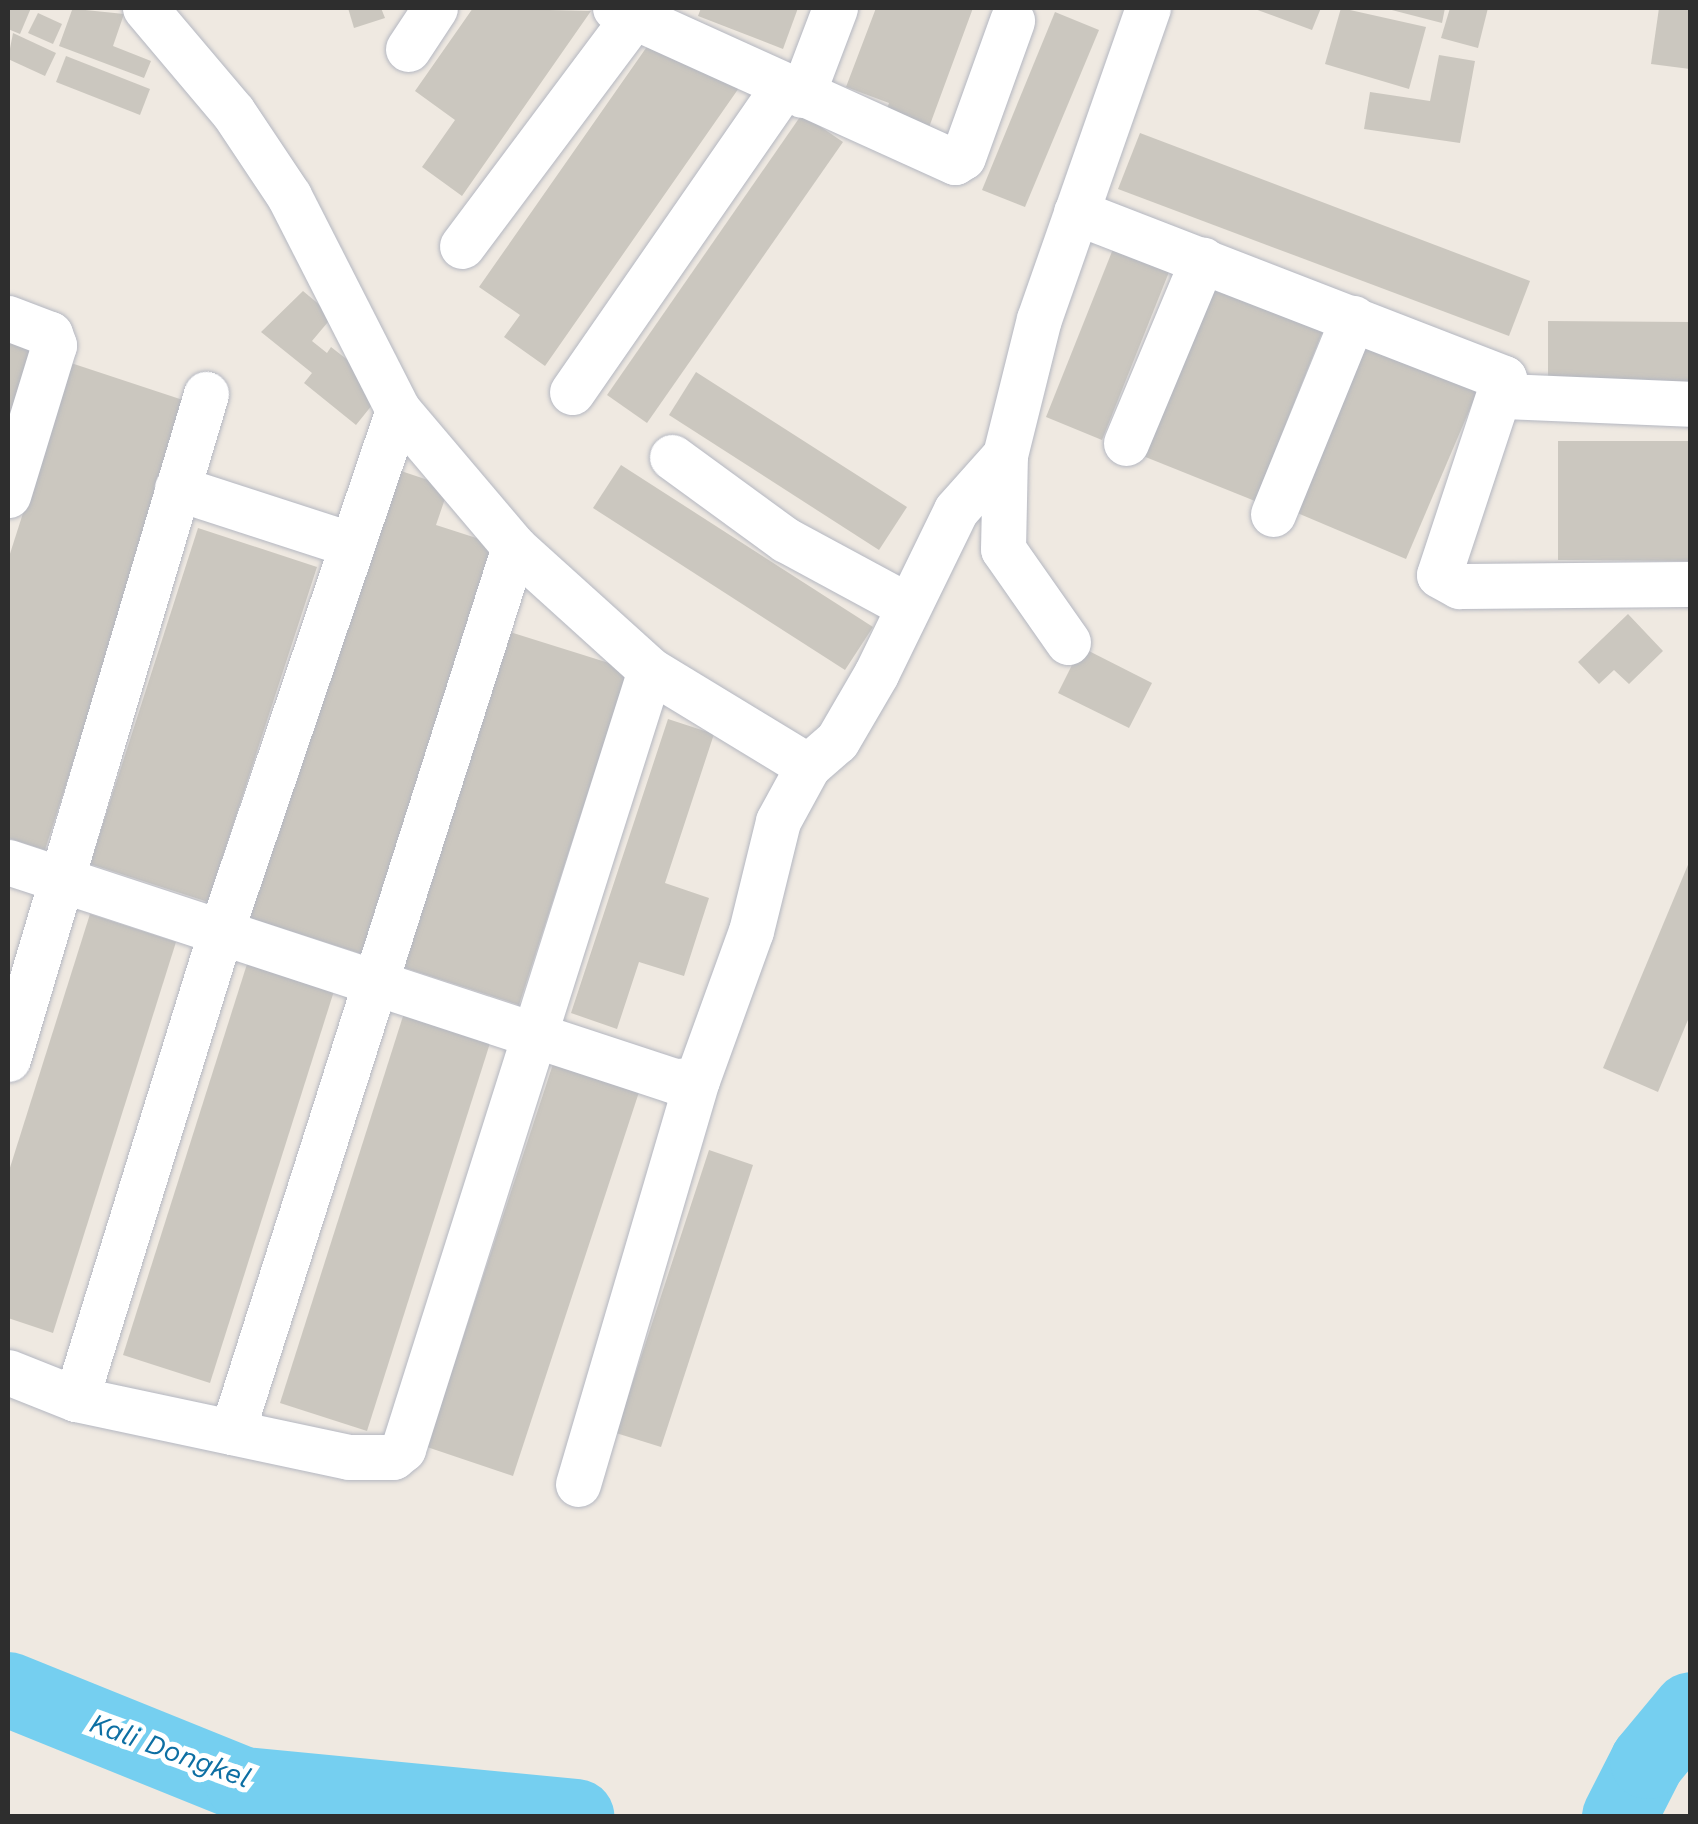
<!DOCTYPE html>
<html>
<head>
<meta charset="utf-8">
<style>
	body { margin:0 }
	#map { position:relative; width:1698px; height:1824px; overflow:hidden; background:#efe9e1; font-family:"Work Sans",sans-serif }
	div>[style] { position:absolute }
	.river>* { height:75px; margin:-37.5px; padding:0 37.5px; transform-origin:37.5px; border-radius:37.5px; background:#75cff0 }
	.building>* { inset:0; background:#cbc7bf }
	.roads { filter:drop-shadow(0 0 2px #b4b7c1) drop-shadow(0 0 2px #b4b7c1) }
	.street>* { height:45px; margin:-22.5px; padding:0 22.5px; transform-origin:22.5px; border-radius:22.5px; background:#fff }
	span { translate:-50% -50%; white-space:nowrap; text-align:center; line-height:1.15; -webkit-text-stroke:10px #fff; paint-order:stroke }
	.water-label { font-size:28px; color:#0d6fa3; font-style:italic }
	.frame { position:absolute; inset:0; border:10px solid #2e2e2e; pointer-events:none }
</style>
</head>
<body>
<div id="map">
	<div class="river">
		<i style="left:8px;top:1689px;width:253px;rotate:22deg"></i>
		<i style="left:243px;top:1784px;width:335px;rotate:5.5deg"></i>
		<i style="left:1619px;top:1816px;width:62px;rotate:-63deg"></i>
		<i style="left:1647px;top:1761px;width:67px;rotate:-50.4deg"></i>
	</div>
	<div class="building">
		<i style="clip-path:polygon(8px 8px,31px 8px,20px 34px,8px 29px)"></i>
		<i style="clip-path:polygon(66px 8px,124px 14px,113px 46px,151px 61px,144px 78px,59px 46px,72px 10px)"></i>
		<i style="clip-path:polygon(348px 8px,381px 8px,385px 18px,354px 28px)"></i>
		<i style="clip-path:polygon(473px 8px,591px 11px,462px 196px,422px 167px,455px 120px,415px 91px)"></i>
		<i style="clip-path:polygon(701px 8px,798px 8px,783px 49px,698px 16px)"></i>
		<i style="clip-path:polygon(876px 8px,973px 8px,928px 130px,885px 114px,889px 103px,846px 87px)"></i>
		<i style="clip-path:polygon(1252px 8px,1321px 8px,1312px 30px)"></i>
		<i style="clip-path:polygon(1341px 8px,1426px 27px,1409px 89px,1325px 64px)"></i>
		<i style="clip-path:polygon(1384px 8px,1445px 8px,1442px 23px)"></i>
		<i style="clip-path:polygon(1450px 8px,1488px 8px,1478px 48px,1441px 38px)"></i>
		<i style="clip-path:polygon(1659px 8px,1690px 8px,1690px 69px,1651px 64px)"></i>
		<i style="clip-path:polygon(1055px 12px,1099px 30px,1025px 207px,982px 190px)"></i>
		<i style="clip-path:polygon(38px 13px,62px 24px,53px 44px,28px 33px)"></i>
		<i style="clip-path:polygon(13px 33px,56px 53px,45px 76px,8px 59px)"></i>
		<i style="clip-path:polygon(653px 38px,741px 85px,545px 366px,504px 337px,520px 315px,479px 287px)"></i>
		<i style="clip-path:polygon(1439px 55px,1475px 61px,1460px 143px,1364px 129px,1370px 92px,1430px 101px)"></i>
		<i style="clip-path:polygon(66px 56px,150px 89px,140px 115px,56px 82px)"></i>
		<i style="clip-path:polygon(802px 114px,843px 142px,647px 423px,607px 395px)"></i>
		<i style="clip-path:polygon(1140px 133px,1530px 281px,1509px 336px,1118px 189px)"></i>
		<i style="clip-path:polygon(1117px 239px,1173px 262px,1102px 440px,1046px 417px)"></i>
		<i style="clip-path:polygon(1214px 278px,1326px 323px,1255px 501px,1143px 456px)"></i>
		<i style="clip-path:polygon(303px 291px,333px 316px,312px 341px,327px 353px,331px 347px,385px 389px,356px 425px,304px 383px,312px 373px,261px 332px)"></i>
		<i style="clip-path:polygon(1548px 321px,1690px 322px,1690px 382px,1548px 381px)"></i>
		<i style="clip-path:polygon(1370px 336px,1481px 383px,1406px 559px,1295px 512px)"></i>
		<i style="clip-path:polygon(8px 342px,32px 349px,8px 420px)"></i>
		<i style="clip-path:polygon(71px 363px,189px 402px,45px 850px,8px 838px,8px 560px)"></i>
		<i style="clip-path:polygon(696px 372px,907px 507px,879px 550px,669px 415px)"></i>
		<i style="clip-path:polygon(1558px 441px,1690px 441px,1690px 561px,1558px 560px)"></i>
		<i style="clip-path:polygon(621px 465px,873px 627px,845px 670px,593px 508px)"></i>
		<i style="clip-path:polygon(389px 467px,449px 487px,436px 525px,495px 544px,362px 954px,244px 916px)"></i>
		<i style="clip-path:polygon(198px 528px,317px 567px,208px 902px,90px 864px)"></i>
		<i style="clip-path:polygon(1628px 614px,1663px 651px,1629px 684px,1614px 670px,1599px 684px,1578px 662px)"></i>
		<i style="clip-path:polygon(510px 632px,628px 669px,519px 1005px,402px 967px)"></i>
		<i style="clip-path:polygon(1081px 647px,1152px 683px,1129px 728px,1058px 693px)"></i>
		<i style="clip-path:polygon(668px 719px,714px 734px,665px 883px,709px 898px,684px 976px,639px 962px,617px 1029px,571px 1013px)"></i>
		<i style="clip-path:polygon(1690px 860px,1690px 1015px,1658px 1092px,1603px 1068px)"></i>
		<i style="clip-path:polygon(90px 914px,176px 942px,53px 1333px,8px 1318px,8px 1174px)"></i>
		<i style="clip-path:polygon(247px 964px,334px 991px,210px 1383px,123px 1355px)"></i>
		<i style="clip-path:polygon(404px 1013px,491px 1040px,367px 1431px,280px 1403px)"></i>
		<i style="clip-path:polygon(555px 1058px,641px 1086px,513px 1476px,427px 1447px)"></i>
		<i style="clip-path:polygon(709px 1150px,753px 1165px,661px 1447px,616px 1433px)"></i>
	</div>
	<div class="roads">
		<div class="street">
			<i style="left:145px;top:8px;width:136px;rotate:49.8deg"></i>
			<i style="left:233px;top:112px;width:101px;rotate:56.3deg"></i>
			<i style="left:289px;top:196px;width:240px;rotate:63deg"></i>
			<i style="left:615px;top:8px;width:373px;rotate:24.4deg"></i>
			<i style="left:955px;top:162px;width:9px;rotate:-32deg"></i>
			<i style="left:963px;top:157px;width:145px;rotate:-70.2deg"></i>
			<i style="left:408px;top:49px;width:49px;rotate:-56.6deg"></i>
			<i style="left:802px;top:95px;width:93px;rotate:-69.2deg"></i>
			<i style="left:1076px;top:212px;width:459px;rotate:21.2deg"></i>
			<i style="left:1504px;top:378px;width:207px;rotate:108.3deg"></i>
			<i style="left:1439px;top:575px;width:23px;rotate:29deg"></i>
			<i style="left:1459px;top:586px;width:231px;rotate:-0.5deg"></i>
			<i style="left:462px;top:246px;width:287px;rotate:-53.2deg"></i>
			<i style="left:8px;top:318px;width:45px;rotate:20.9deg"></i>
			<i style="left:50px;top:334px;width:12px;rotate:70deg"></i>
			<i style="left:54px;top:345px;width:157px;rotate:107deg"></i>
			<i style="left:572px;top:392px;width:372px;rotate:-55.3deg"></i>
			<i style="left:1503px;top:396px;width:187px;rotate:2.4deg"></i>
			<i style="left:1126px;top:443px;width:199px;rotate:-67.3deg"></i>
			<i style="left:672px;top:457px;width:141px;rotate:36.1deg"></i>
			<i style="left:786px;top:540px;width:136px;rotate:28.4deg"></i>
			<i style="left:177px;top:488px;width:181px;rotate:18deg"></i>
			<i style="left:1273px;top:514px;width:212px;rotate:-67.8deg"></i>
			<i style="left:1068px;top:642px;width:113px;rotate:-125deg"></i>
			<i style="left:1003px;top:549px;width:94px;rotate:-88.8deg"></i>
			<i style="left:1005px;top:455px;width:140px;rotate:-76deg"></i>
			<i style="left:1039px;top:319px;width:330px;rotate:-70.7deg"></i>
			<i style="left:8px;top:862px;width:702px;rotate:18.18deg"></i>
			<i style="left:675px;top:1081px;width:22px;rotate:-3deg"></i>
			<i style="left:697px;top:1080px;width:158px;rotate:-70.1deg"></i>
			<i style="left:751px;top:931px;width:113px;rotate:-76.2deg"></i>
			<i style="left:778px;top:821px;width:63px;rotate:-61.4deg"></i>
			<i style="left:808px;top:766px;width:38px;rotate:-41deg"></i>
			<i style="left:837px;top:741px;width:78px;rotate:-59.8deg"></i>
			<i style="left:876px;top:674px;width:182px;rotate:-64deg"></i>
			<i style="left:956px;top:510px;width:74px;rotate:-48.3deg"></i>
			<i style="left:8px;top:1059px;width:694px;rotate:-73.42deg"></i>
			<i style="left:8px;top:1372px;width:73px;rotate:21.7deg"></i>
			<i style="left:76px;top:1399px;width:279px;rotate:12deg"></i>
			<i style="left:349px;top:1457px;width:44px"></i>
			<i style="left:393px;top:1457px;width:13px;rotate:-39deg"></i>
			<i style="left:403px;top:1449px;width:817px;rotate:-72.41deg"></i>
			<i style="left:76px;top:1399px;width:490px;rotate:-72.8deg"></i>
			<i style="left:221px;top:931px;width:550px;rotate:-71.24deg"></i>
			<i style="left:398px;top:410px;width:180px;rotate:49.7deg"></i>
			<i style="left:514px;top:547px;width:183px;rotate:42.1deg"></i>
			<i style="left:650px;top:670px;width:185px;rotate:31.3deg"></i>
			<i style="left:232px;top:1432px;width:929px;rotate:-72.33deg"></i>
			<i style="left:578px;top:1484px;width:421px;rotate:-73.6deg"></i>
		</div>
	</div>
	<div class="water-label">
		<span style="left:170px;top:1751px;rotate:20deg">Kali Dongkel</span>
	</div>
	<div class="frame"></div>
</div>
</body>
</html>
